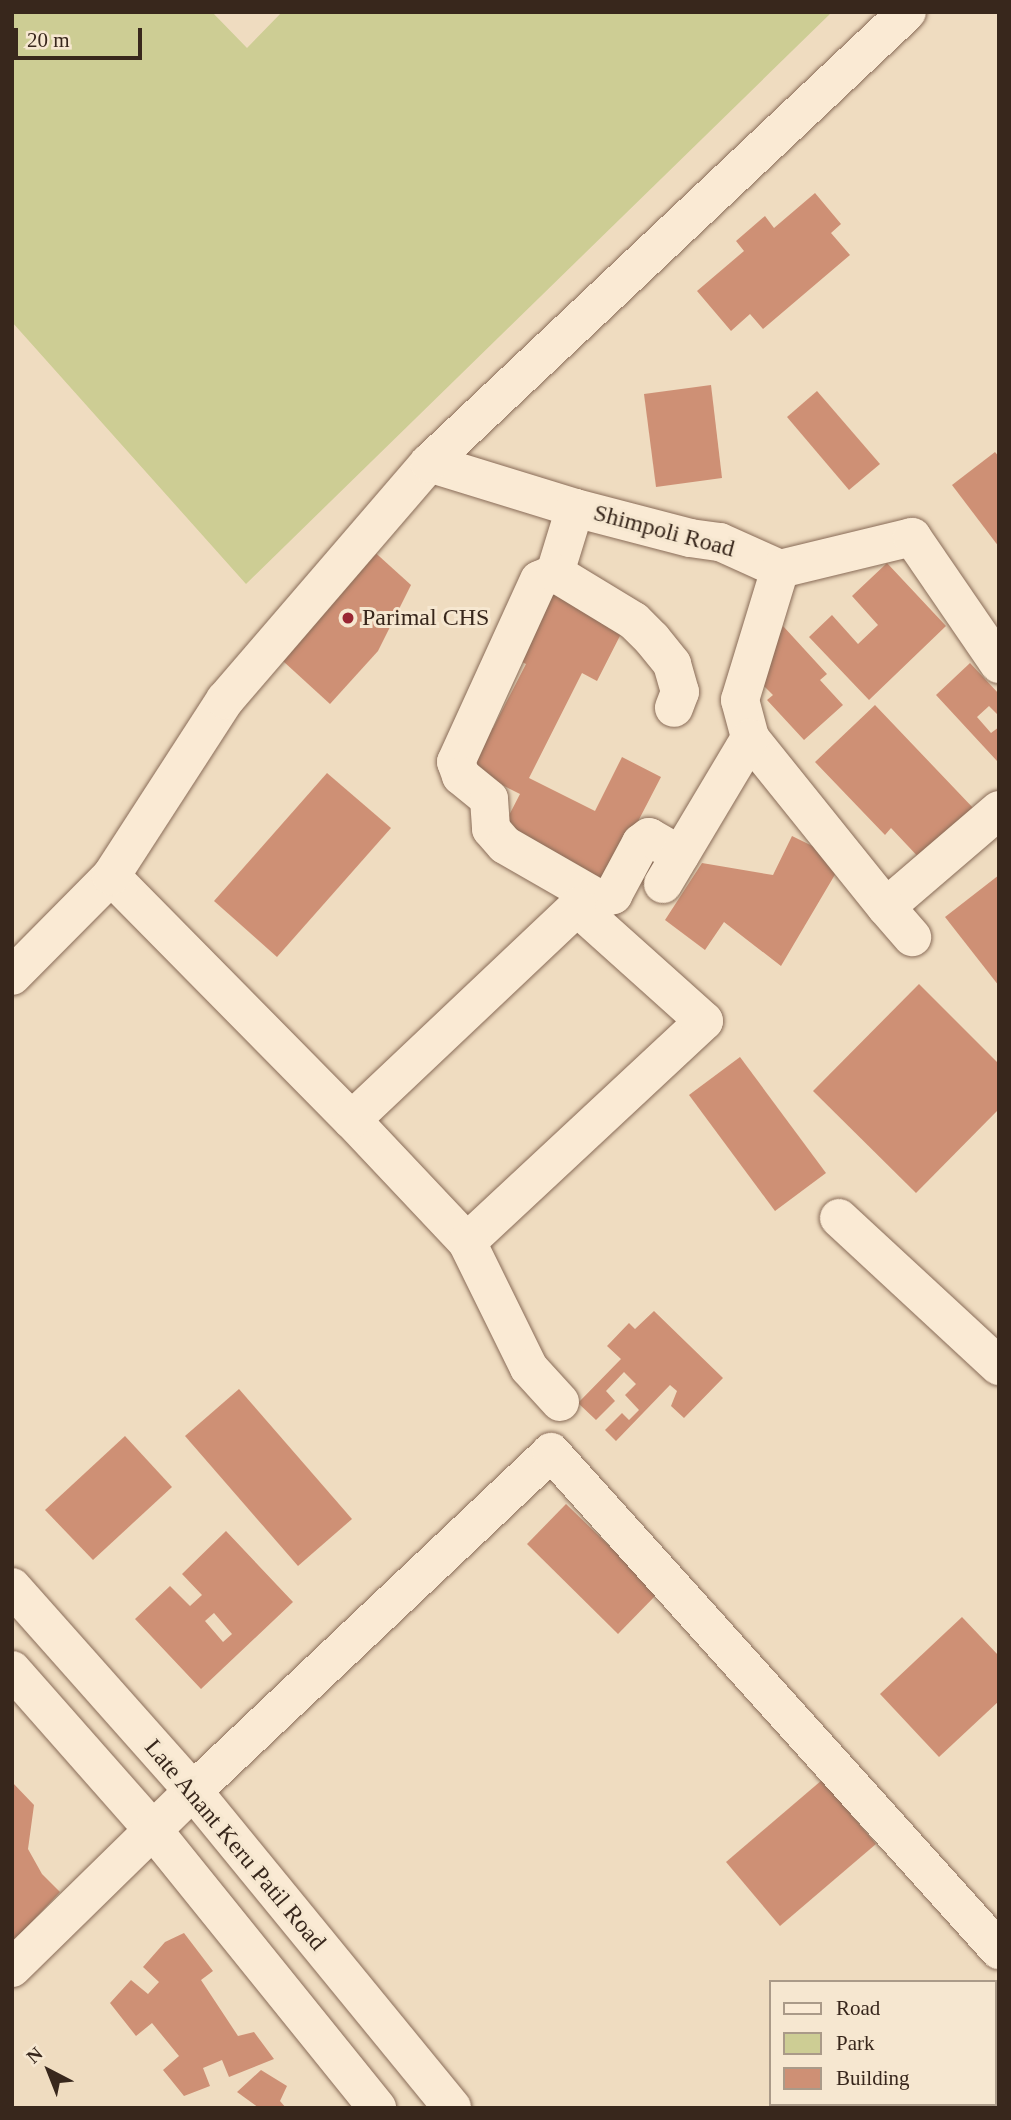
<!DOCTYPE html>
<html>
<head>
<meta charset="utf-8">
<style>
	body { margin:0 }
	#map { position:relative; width:1011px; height:2120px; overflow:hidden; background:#efdcc0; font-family:"Times New Roman",serif }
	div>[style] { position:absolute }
	.green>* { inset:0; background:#cdcd94 }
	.building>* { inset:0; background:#ce9075 }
	.roads { filter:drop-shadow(0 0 2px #896c58) drop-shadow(0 0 2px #896c58) }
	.minor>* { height:38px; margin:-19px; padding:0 19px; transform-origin:19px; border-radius:19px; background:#faead4 }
	.dots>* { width:19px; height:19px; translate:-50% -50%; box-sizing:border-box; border:4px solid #f6e7d0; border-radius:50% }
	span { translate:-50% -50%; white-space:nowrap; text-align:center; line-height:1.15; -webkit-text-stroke:6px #f6e7d0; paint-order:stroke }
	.street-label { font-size:24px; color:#38271c }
	.poi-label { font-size:24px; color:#38271c }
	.left { translate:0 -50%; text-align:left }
	.frame { position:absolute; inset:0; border:14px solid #38271c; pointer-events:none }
	.legend { position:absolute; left:769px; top:1980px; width:228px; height:126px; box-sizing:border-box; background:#f6e7d0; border:2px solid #aa9a88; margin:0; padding:9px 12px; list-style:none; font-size:21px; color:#38271c }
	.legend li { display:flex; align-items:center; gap:14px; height:35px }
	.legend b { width:35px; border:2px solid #aa9a88 }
	.north { position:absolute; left:14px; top:2036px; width:70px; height:70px; -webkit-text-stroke:5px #f6e7d0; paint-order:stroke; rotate:318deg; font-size:19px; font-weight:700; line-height:28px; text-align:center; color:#38271c }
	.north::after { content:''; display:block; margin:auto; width:24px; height:32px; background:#38271c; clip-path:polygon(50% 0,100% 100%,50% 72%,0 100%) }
	.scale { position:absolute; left:14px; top:28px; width:128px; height:32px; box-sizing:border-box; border:4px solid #38271c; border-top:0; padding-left:9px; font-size:21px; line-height:24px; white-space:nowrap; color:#38271c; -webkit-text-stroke:5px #f6e7d0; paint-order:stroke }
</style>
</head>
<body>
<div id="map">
	<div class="green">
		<i style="clip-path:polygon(12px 12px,212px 12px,247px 48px,282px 12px,832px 12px,246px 584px,12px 322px)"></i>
	</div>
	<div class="building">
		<i style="clip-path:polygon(815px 193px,841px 224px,831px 233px,850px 255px,763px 329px,750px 314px,731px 331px,697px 291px,744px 251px,736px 241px,765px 216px,774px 228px)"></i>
		<i style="clip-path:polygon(711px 385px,722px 478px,656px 487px,644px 394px)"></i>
		<i style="clip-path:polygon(817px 391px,880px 464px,849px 490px,787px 417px)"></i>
		<i style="clip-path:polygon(995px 452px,999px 457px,999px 547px,952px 485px)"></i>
		<i style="clip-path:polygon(369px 547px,411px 585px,378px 651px,330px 704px,272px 651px)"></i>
		<i style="clip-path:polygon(887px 563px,946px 626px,869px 700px,809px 637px,832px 615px,858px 644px,878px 625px,852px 596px)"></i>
		<i style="clip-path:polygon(544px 586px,625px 626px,597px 681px,582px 673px,529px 778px,595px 811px,622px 757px,661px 777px,603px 889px,503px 827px,520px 794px,463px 765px,485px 724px,493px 728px,526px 664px,509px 655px)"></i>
		<i style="clip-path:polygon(783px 626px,827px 674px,820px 680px,843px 705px,804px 740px,767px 700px,773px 695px,761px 683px)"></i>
		<i style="clip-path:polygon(970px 663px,999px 694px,999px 716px,989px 706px,977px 717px,991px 733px,999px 727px,997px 761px,936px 695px)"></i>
		<i style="clip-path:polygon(875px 705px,976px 811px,923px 862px,891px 828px,885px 835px,815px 762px)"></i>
		<i style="clip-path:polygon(327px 773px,391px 828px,277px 957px,214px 901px)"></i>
		<i style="clip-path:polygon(792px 836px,843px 861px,781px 966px,724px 922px,705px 950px,665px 920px,702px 863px,773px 875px)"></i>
		<i style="clip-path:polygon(999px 875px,999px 986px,945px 917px)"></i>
		<i style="clip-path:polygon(919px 984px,999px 1064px,999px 1109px,916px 1193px,813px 1091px)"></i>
		<i style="clip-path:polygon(740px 1057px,826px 1173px,775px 1211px,689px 1095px)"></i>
		<i style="clip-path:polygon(654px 1311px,723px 1378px,684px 1418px,671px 1406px,677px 1391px,670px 1385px,616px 1441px,605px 1430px,622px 1413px,629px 1420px,639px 1410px,625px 1395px,636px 1384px,624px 1372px,606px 1391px,615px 1401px,596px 1420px,578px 1403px,621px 1359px,607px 1346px,629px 1323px,635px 1329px)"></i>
		<i style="clip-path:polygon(239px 1389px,352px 1519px,298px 1566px,185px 1436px)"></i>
		<i style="clip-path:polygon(125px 1436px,172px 1487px,93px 1560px,45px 1510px)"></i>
		<i style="clip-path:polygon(566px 1504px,658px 1593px,618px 1634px,527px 1544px)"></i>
		<i style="clip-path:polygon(evenodd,226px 1531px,293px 1602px,201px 1689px,135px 1619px,170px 1586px,190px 1606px,202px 1595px,182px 1574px,226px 1531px,214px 1613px,232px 1634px,223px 1642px,205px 1621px,214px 1613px)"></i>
		<i style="clip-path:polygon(962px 1617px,999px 1656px,999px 1701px,939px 1757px,880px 1694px)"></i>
		<i style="clip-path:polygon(822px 1780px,876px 1844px,780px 1926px,726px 1862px)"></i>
		<i style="clip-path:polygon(12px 1782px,34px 1805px,28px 1849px,42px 1874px,60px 1892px,12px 1943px)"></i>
		<i style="clip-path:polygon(184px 1933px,213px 1971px,201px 1980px,238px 2036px,254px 2032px,274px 2059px,229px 2077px,222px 2060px,203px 2068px,210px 2086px,184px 2096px,163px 2070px,179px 2056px,152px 2023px,136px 2036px,110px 2003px,131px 1980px,148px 1994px,159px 1982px,143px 1967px,165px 1942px)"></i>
		<i style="clip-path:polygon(261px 2070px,287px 2086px,280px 2101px,286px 2108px,259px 2108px,237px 2092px)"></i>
	</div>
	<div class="roads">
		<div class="minor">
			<i style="left:429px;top:463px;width:153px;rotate:17.1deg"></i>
			<i style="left:575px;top:508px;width:119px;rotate:14.6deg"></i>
			<i style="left:690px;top:538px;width:30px;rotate:8deg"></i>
			<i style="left:720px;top:542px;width:66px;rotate:24.2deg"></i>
			<i style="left:780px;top:569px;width:136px;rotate:-13.6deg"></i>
			<i style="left:912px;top:537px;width:154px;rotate:55.6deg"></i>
			<i style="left:575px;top:508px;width:68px;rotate:107.1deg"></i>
			<i style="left:555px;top:573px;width:17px;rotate:156deg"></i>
			<i style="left:539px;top:580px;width:200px;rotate:114.5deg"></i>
			<i style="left:456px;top:762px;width:15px;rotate:70deg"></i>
			<i style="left:461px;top:776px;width:36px;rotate:39deg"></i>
			<i style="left:489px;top:799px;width:30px;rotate:86deg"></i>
			<i style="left:491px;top:829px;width:21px;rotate:49deg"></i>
			<i style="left:505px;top:845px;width:108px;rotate:29.9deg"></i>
			<i style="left:599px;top:899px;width:15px;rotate:-16deg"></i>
			<i style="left:613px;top:895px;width:59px;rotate:-61.7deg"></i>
			<i style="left:641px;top:843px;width:10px;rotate:-37deg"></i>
			<i style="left:649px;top:837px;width:36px;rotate:30deg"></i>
			<i style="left:780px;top:569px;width:137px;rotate:107deg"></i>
			<i style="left:740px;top:700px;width:39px;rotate:75deg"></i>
			<i style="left:750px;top:738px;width:217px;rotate:51.2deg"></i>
			<i style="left:886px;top:907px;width:149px;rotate:-40.6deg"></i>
			<i style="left:555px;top:573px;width:92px;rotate:31.3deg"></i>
			<i style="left:634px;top:621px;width:25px;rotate:45deg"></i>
			<i style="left:652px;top:639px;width:32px;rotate:51deg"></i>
			<i style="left:672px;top:664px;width:29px;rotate:74deg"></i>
			<i style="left:680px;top:692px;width:17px;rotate:111deg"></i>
			<i style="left:111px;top:876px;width:343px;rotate:45.4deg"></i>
			<i style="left:352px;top:1120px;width:168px;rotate:46.7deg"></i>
			<i style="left:467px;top:1242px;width:324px;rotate:-43deg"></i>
			<i style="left:704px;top:1021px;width:171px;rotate:-138.1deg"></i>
			<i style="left:577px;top:907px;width:310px;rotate:136.6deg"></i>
			<i style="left:663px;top:884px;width:170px;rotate:-59.2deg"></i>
			<i style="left:886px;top:907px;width:40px;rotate:49deg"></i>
			<i style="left:12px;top:976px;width:141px;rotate:-45.3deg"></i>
			<i style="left:111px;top:876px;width:210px;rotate:-57.1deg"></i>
			<i style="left:225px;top:700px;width:313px;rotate:-49.3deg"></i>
			<i style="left:429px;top:463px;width:657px;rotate:-43.34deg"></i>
			<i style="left:839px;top:1218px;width:218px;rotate:42.8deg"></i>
			<i style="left:467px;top:1242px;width:140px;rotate:63.8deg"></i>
			<i style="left:529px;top:1368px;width:46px;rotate:47.6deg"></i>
			<i style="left:12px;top:1587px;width:273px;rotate:48.4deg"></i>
			<i style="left:193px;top:1791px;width:409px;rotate:50.7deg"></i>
			<i style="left:12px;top:1670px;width:213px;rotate:48.6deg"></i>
			<i style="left:153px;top:1830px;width:357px;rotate:51.1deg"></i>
			<i style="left:12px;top:1968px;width:253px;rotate:-44.4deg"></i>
			<i style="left:193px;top:1791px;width:493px;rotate:-43.4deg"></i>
			<i style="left:551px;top:1452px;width:670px;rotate:48.03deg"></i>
			<i style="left:995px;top:2011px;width:5px;rotate:-37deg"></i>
			<i style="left:893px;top:2108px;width:6px;rotate:-45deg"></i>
		</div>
	</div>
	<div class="dots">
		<i style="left:348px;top:618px;background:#992633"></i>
	</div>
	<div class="street-label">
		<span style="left:664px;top:531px;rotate:15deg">Shimpoli Road</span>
		<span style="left:235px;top:1845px;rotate:50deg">Late Anant Keru Patil Road</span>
	</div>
	<div class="poi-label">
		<span class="left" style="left:362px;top:618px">Parimal CHS</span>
	</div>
	<div class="frame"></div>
	<ul class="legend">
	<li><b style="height:9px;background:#faead4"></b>Road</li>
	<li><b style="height:19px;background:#cdcd94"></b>Park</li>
	<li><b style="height:19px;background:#ce9075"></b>Building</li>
	</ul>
	<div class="north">N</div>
	<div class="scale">20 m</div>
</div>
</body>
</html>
